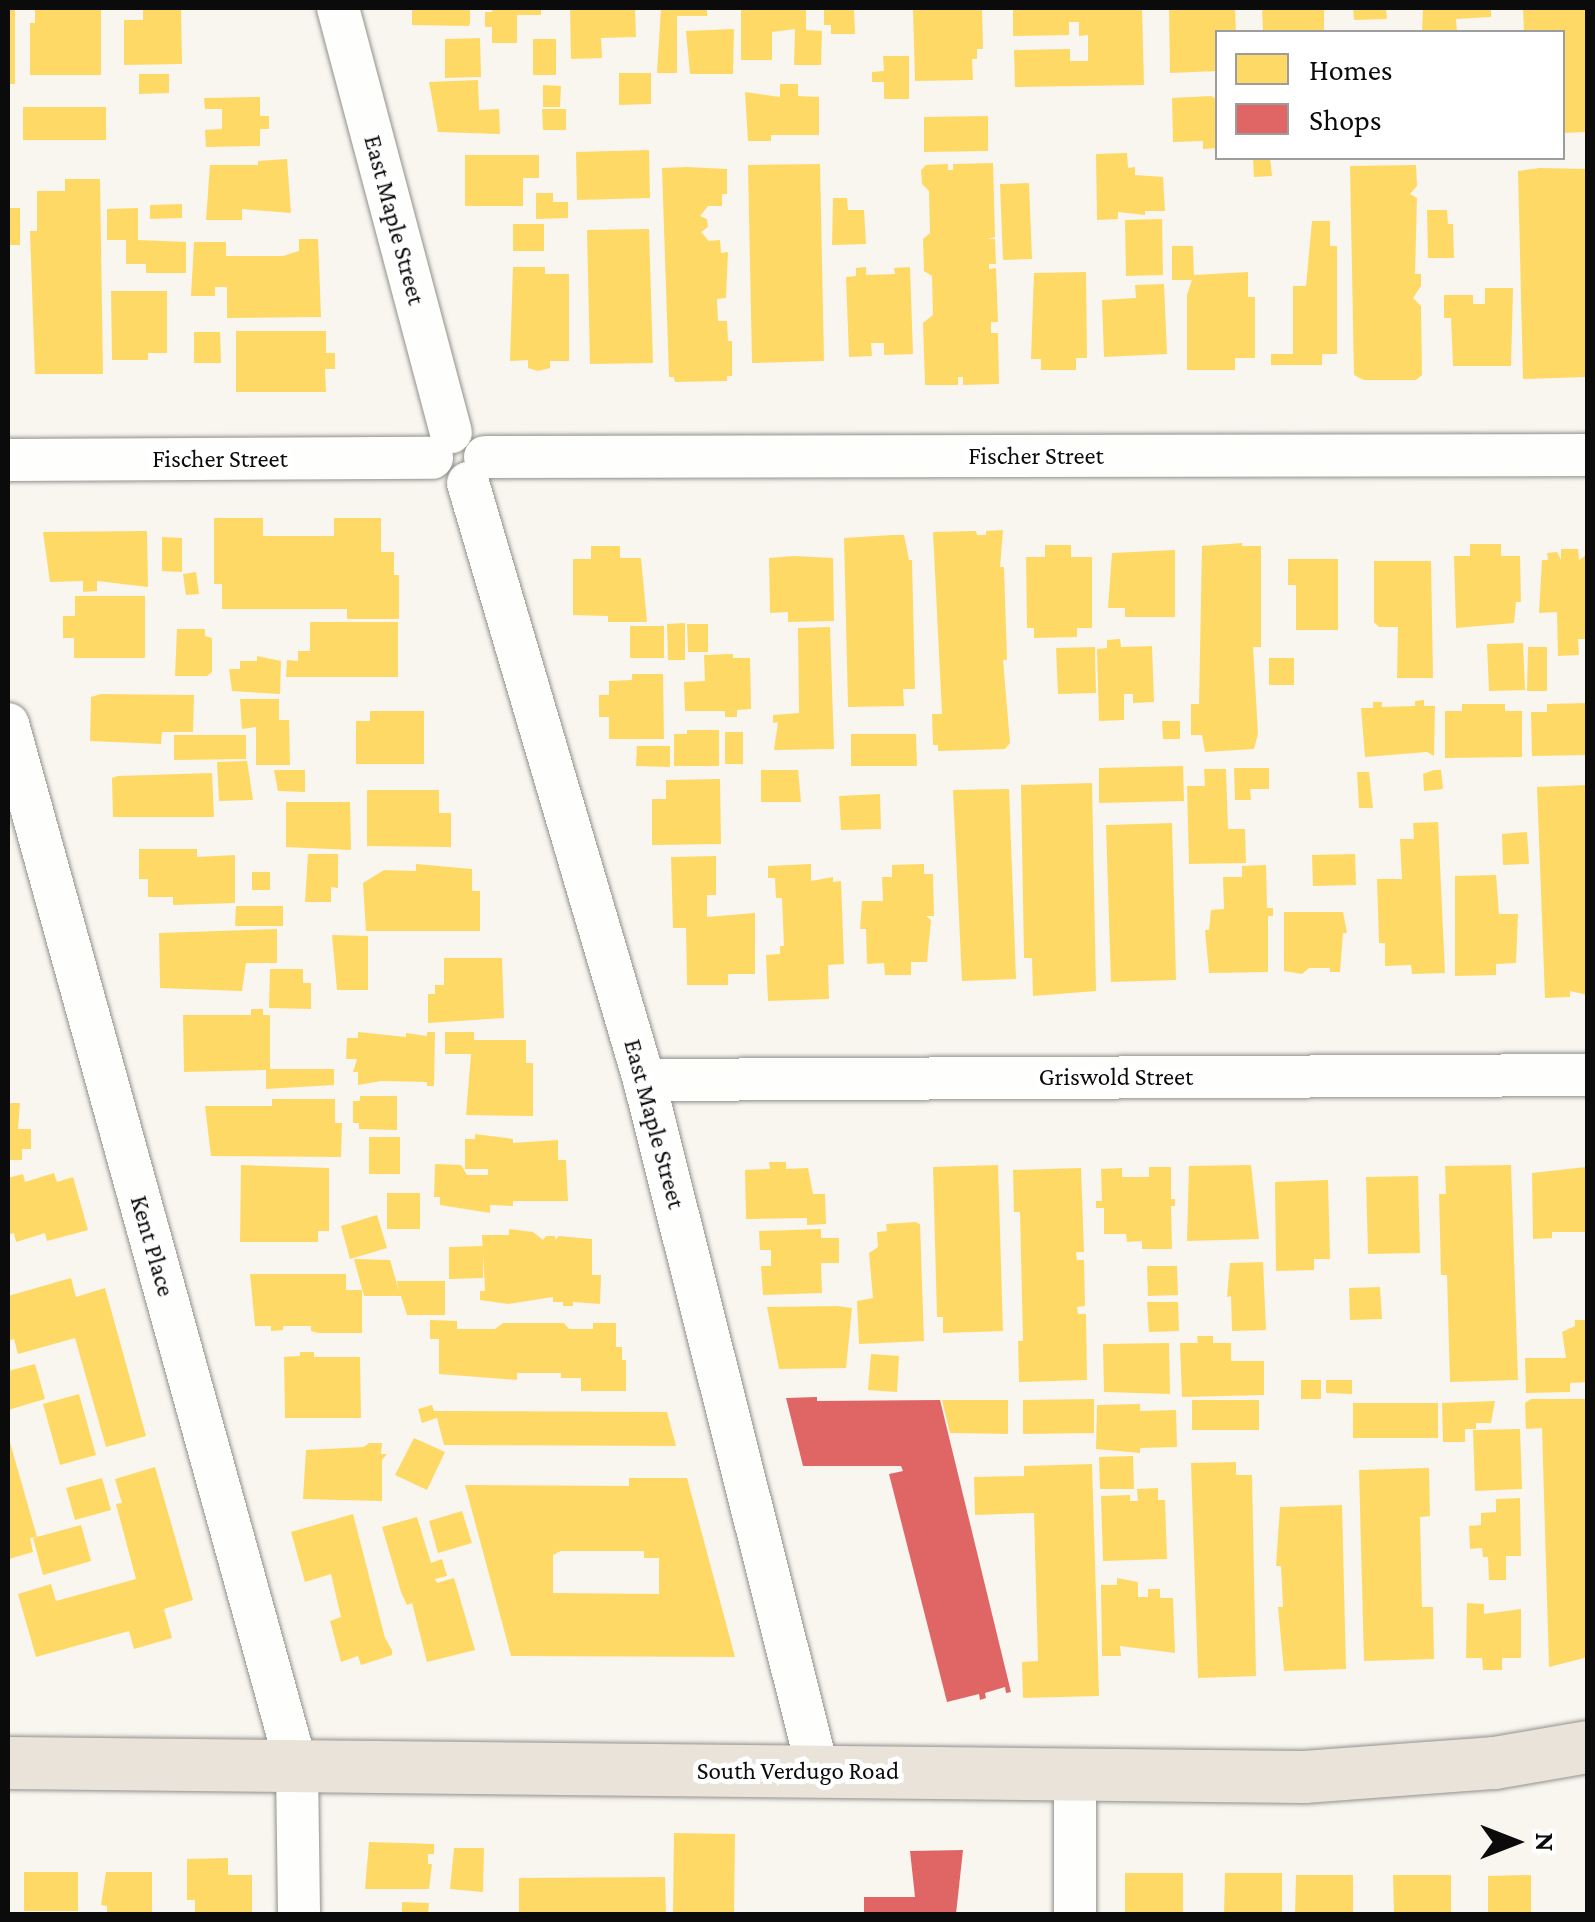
<!DOCTYPE html>
<html>
<head>
<meta charset="utf-8">
<style>
	body { margin:0 }
	#map { position:relative; width:1595px; height:1922px; overflow:hidden; background:#f9f6ef; font-family:"Crimson Pro",serif }
	div>[style] { position:absolute }
	.homes>* { inset:0; background:#ffd966 }
	.shops>* { inset:0; background:#e06666 }
	.roads { filter:drop-shadow(0 0 2px #92918e) drop-shadow(0 0 2px #92918e) }
	.minor>* { height:42px; margin:-21px; padding:0 21px; transform-origin:21px; border-radius:21px; background:#fefefd }
	.major>* { height:52px; margin:-26px; padding:0 26px; transform-origin:26px; border-radius:26px; background:#eae3d9 }
	span { translate:-50% -50%; white-space:nowrap; text-align:center; line-height:1.15; -webkit-text-stroke:10px #fff; paint-order:stroke }
	.street-label { font-size:25px; color:#0b0b0b }
	.frame { position:absolute; inset:0; border:10px solid #0b0b0b; pointer-events:none }
	.legend { position:absolute; left:1215px; top:30px; width:350px; height:130px; box-sizing:border-box; background:#fff; border:2px solid #9d9d9d; margin:0; padding:12px 18px; list-style:none; font-size:30px; color:#0b0b0b }
	.legend li { display:flex; align-items:center; gap:20px; height:50px }
	.legend b { width:50px; border:2px solid #9d9d9d }
	.north { position:absolute; left:1465px; top:1792px; width:100px; height:100px; -webkit-text-stroke:8px #fff; paint-order:stroke; rotate:90deg; font-size:28px; font-weight:700; line-height:40px; text-align:center; color:#0b0b0b }
	.north::after { content:''; display:block; margin:auto; width:35px; height:45px; background:#0b0b0b; clip-path:polygon(50% 0,100% 100%,50% 72%,0 100%) }
</style>
</head>
<body>
<div id="map">
	<div class="homes">
		<i style="clip-path:polygon(8px 8px,15px 8px,15px 84px,8px 84px)"></i>
		<i style="clip-path:polygon(35px 8px,101px 8px,101px 75px,30px 75px,30px 23px,35px 23px)"></i>
		<i style="clip-path:polygon(143px 8px,181px 8px,182px 64px,124px 65px,124px 20px,143px 20px)"></i>
		<i style="clip-path:polygon(412px 8px,470px 8px,470px 22px,469px 26px,412px 25px)"></i>
		<i style="clip-path:polygon(492px 8px,541px 8px,541px 15px,517px 15px,517px 43px,492px 43px,492px 27px,485px 27px,485px 12px,492px 12px)"></i>
		<i style="clip-path:polygon(570px 8px,635px 8px,636px 37px,601px 38px,602px 58px,571px 59px)"></i>
		<i style="clip-path:polygon(661px 8px,707px 8px,707px 16px,677px 16px,677px 73px,657px 73px)"></i>
		<i style="clip-path:polygon(741px 8px,806px 8px,806px 30px,822px 31px,821px 65px,794px 65px,795px 29px,772px 32px,772px 60px,741px 60px)"></i>
		<i style="clip-path:polygon(824px 8px,854px 8px,855px 34px,831px 34px,831px 25px,824px 25px)"></i>
		<i style="clip-path:polygon(913px 8px,982px 8px,983px 49px,977px 49px,977px 59px,972px 59px,973px 80px,915px 81px)"></i>
		<i style="clip-path:polygon(1013px 8px,1142px 8px,1144px 85px,1015px 87px,1014px 50px,1070px 49px,1070px 61px,1088px 61px,1088px 35px,1079px 36px,1079px 22px,1069px 22px,1069px 35px,1013px 36px)"></i>
		<i style="clip-path:polygon(1169px 8px,1235px 8px,1236px 32px,1218px 32px,1218px 71px,1170px 73px)"></i>
		<i style="clip-path:polygon(1262px 8px,1324px 8px,1324px 32px,1263px 32px)"></i>
		<i style="clip-path:polygon(1353px 8px,1386px 8px,1387px 19px,1354px 20px)"></i>
		<i style="clip-path:polygon(1423px 8px,1491px 8px,1491px 17px,1456px 19px,1457px 32px,1422px 32px)"></i>
		<i style="clip-path:polygon(1523px 8px,1585px 8px,1587px 132px,1562px 133px,1562px 32px,1524px 32px)"></i>
		<i style="clip-path:polygon(734px 29px,733px 74px,690px 74px,686px 31px)"></i>
		<i style="clip-path:polygon(480px 38px,481px 77px,445px 78px,445px 39px)"></i>
		<i style="clip-path:polygon(533px 39px,556px 39px,556px 75px,533px 75px)"></i>
		<i style="clip-path:polygon(883px 56px,909px 56px,909px 99px,884px 99px,884px 82px,872px 82px,872px 72px,884px 71px)"></i>
		<i style="clip-path:polygon(619px 73px,651px 73px,651px 104px,619px 105px)"></i>
		<i style="clip-path:polygon(139px 74px,169px 74px,169px 93px,139px 94px)"></i>
		<i style="clip-path:polygon(478px 80px,479px 110px,499px 109px,500px 134px,438px 132px,429px 82px)"></i>
		<i style="clip-path:polygon(780px 84px,798px 84px,798px 96px,819px 97px,819px 135px,771px 135px,771px 141px,748px 141px,745px 92px,780px 97px)"></i>
		<i style="clip-path:polygon(543px 85px,561px 86px,560px 107px,543px 107px)"></i>
		<i style="clip-path:polygon(1211px 96px,1218px 100px,1218px 148px,1203px 149px,1203px 141px,1173px 142px,1172px 98px)"></i>
		<i style="clip-path:polygon(260px 97px,260px 116px,269px 116px,269px 129px,260px 129px,260px 146px,206px 147px,205px 130px,222px 129px,222px 109px,205px 109px,204px 98px)"></i>
		<i style="clip-path:polygon(23px 107px,106px 107px,106px 140px,23px 140px)"></i>
		<i style="clip-path:polygon(542px 109px,566px 109px,566px 130px,543px 130px)"></i>
		<i style="clip-path:polygon(988px 116px,988px 151px,924px 152px,924px 117px)"></i>
		<i style="clip-path:polygon(649px 150px,650px 198px,577px 200px,576px 152px)"></i>
		<i style="clip-path:polygon(1127px 153px,1128px 168px,1135px 167px,1135px 175px,1163px 177px,1165px 211px,1145px 211px,1145px 215px,1118px 212px,1118px 219px,1097px 220px,1096px 154px)"></i>
		<i style="clip-path:polygon(465px 155px,539px 155px,539px 178px,523px 178px,523px 206px,465px 206px)"></i>
		<i style="clip-path:polygon(1253px 158px,1270px 158px,1272px 176px,1254px 177px)"></i>
		<i style="clip-path:polygon(287px 159px,291px 213px,242px 209px,242px 220px,206px 220px,210px 165px,258px 165px,258px 161px)"></i>
		<i style="clip-path:polygon(993px 163px,995px 237px,988px 239px,995px 239px,996px 264px,989px 264px,989px 269px,996px 268px,998px 322px,991px 322px,991px 333px,998px 333px,999px 384px,963px 385px,963px 377px,958px 377px,958px 385px,925px 385px,923px 323px,933px 315px,932px 276px,924px 271px,923px 239px,930px 233px,929px 191px,922px 184px,921px 170px,926px 165px,948px 164px,948px 170px,953px 170px,953px 164px)"></i>
		<i style="clip-path:polygon(820px 164px,824px 361px,752px 363px,748px 165px)"></i>
		<i style="clip-path:polygon(1416px 165px,1417px 186px,1410px 194px,1417px 198px,1415px 274px,1421px 274px,1421px 286px,1413px 298px,1421px 306px,1422px 375px,1416px 380px,1364px 380px,1354px 375px,1350px 166px)"></i>
		<i style="clip-path:polygon(687px 167px,727px 169px,727px 194px,722px 194px,722px 206px,708px 206px,700px 216px,707px 219px,708px 227px,701px 232px,709px 241px,720px 240px,721px 253px,728px 252px,726px 298px,717px 299px,718px 321px,727px 321px,728px 341px,732px 341px,732px 376px,727px 376px,727px 381px,675px 382px,674px 377px,669px 377px,662px 168px)"></i>
		<i style="clip-path:polygon(1540px 168px,1588px 169px,1588px 377px,1523px 379px,1518px 171px)"></i>
		<i style="clip-path:polygon(65px 179px,100px 179px,103px 374px,35px 374px,30px 231px,37px 231px,37px 191px,65px 191px)"></i>
		<i style="clip-path:polygon(1029px 183px,1032px 259px,1003px 260px,1000px 184px)"></i>
		<i style="clip-path:polygon(536px 193px,553px 193px,553px 202px,568px 202px,568px 218px,536px 219px)"></i>
		<i style="clip-path:polygon(833px 198px,847px 198px,848px 210px,864px 210px,866px 244px,832px 245px)"></i>
		<i style="clip-path:polygon(182px 204px,182px 218px,150px 219px,150px 205px)"></i>
		<i style="clip-path:polygon(8px 208px,20px 208px,20px 245px,8px 245px)"></i>
		<i style="clip-path:polygon(138px 208px,138px 240px,186px 242px,186px 273px,146px 273px,146px 264px,126px 264px,126px 240px,107px 240px,107px 209px)"></i>
		<i style="clip-path:polygon(1427px 210px,1447px 210px,1448px 224px,1453px 224px,1454px 258px,1428px 258px)"></i>
		<i style="clip-path:polygon(1162px 219px,1163px 275px,1126px 276px,1125px 220px)"></i>
		<i style="clip-path:polygon(1312px 221px,1330px 221px,1330px 246px,1337px 246px,1337px 354px,1322px 354px,1322px 365px,1271px 365px,1271px 354px,1293px 354px,1293px 286px,1306px 286px)"></i>
		<i style="clip-path:polygon(513px 224px,544px 224px,544px 251px,513px 251px)"></i>
		<i style="clip-path:polygon(649px 229px,653px 363px,590px 364px,587px 230px)"></i>
		<i style="clip-path:polygon(299px 239px,318px 239px,321px 317px,227px 318px,227px 287px,215px 287px,215px 296px,191px 296px,194px 242px,226px 242px,226px 256px,283px 256px,299px 251px)"></i>
		<i style="clip-path:polygon(1172px 246px,1193px 246px,1194px 275px,1248px 272px,1248px 297px,1255px 297px,1255px 358px,1235px 358px,1235px 370px,1187px 370px,1187px 295px,1192px 280px,1172px 280px)"></i>
		<i style="clip-path:polygon(513px 267px,545px 267px,545px 274px,569px 274px,569px 361px,550px 361px,550px 368px,538px 371px,528px 368px,528px 360px,510px 361px)"></i>
		<i style="clip-path:polygon(866px 267px,866px 275px,895px 274px,894px 268px,910px 267px,913px 354px,884px 355px,884px 343px,871px 343px,872px 356px,849px 357px,846px 277px,856px 276px,856px 268px)"></i>
		<i style="clip-path:polygon(1086px 272px,1087px 358px,1076px 358px,1076px 370px,1041px 370px,1041px 359px,1031px 359px,1034px 273px)"></i>
		<i style="clip-path:polygon(1164px 284px,1167px 354px,1104px 357px,1102px 300px,1136px 298px,1135px 285px)"></i>
		<i style="clip-path:polygon(1485px 288px,1513px 288px,1511px 366px,1453px 366px,1451px 318px,1444px 318px,1444px 295px,1473px 295px,1473px 304px,1485px 304px)"></i>
		<i style="clip-path:polygon(111px 291px,167px 291px,167px 353px,148px 353px,148px 360px,112px 360px)"></i>
		<i style="clip-path:polygon(236px 331px,326px 331px,326px 353px,335px 353px,335px 369px,325px 369px,326px 392px,236px 392px)"></i>
		<i style="clip-path:polygon(194px 332px,220px 332px,221px 363px,194px 363px)"></i>
		<i style="clip-path:polygon(214px 518px,263px 518px,263px 536px,334px 536px,334px 518px,381px 518px,381px 552px,394px 552px,394px 575px,399px 575px,399px 619px,347px 619px,347px 609px,222px 609px,222px 584px,214px 584px)"></i>
		<i style="clip-path:polygon(1003px 530px,1000px 567px,1004px 567px,1007px 660px,1003px 660px,1010px 743px,1005px 749px,938px 751px,938px 745px,933px 745px,932px 714px,942px 714px,933px 532px,976px 531px,977px 535px,986px 535px,986px 531px)"></i>
		<i style="clip-path:polygon(147px 531px,148px 587px,97px 581px,97px 591px,83px 592px,83px 581px,50px 582px,43px 532px)"></i>
		<i style="clip-path:polygon(892px 535px,904px 535px,909px 560px,912px 560px,915px 689px,903px 689px,904px 706px,848px 707px,844px 538px)"></i>
		<i style="clip-path:polygon(162px 537px,182px 538px,182px 572px,162px 571px)"></i>
		<i style="clip-path:polygon(1242px 543px,1242px 546px,1261px 546px,1261px 647px,1253px 647px,1258px 734px,1254px 749px,1205px 752px,1202px 735px,1191px 735px,1191px 704px,1199px 704px,1202px 546px)"></i>
		<i style="clip-path:polygon(1470px 544px,1501px 544px,1501px 556px,1520px 556px,1521px 602px,1516px 602px,1514px 623px,1456px 628px,1454px 556px,1470px 556px)"></i>
		<i style="clip-path:polygon(1045px 545px,1071px 545px,1071px 557px,1092px 557px,1092px 628px,1077px 628px,1077px 637px,1034px 638px,1034px 628px,1027px 628px,1026px 557px,1045px 557px)"></i>
		<i style="clip-path:polygon(591px 546px,620px 546px,620px 558px,641px 558px,647px 622px,608px 622px,608px 616px,573px 615px,573px 559px,591px 559px)"></i>
		<i style="clip-path:polygon(1561px 549px,1578px 549px,1579px 560px,1588px 554px,1588px 639px,1578px 639px,1579px 655px,1558px 656px,1557px 612px,1539px 613px,1542px 560px,1548px 560px,1547px 553px,1557px 552px,1561px 560px)"></i>
		<i style="clip-path:polygon(1175px 550px,1175px 617px,1125px 617px,1125px 608px,1108px 608px,1112px 553px)"></i>
		<i style="clip-path:polygon(794px 556px,833px 558px,834px 621px,788px 622px,788px 612px,770px 613px,769px 558px)"></i>
		<i style="clip-path:polygon(1288px 559px,1338px 559px,1338px 630px,1296px 630px,1296px 585px,1288px 585px)"></i>
		<i style="clip-path:polygon(1374px 561px,1431px 561px,1433px 678px,1397px 678px,1398px 627px,1379px 627px,1374px 622px)"></i>
		<i style="clip-path:polygon(196px 572px,199px 594px,186px 595px,183px 574px)"></i>
		<i style="clip-path:polygon(75px 596px,145px 596px,145px 658px,74px 658px,74px 638px,63px 638px,63px 616px,75px 616px)"></i>
		<i style="clip-path:polygon(310px 622px,398px 622px,398px 677px,286px 677px,287px 660px,298px 661px,298px 651px,310px 651px)"></i>
		<i style="clip-path:polygon(685px 623px,685px 660px,668px 660px,667px 624px)"></i>
		<i style="clip-path:polygon(687px 624px,708px 624px,708px 652px,688px 652px)"></i>
		<i style="clip-path:polygon(630px 626px,664px 626px,664px 658px,630px 658px)"></i>
		<i style="clip-path:polygon(830px 627px,834px 749px,774px 750px,778px 722px,773px 723px,773px 715px,799px 713px,798px 628px)"></i>
		<i style="clip-path:polygon(177px 629px,205px 629px,205px 636px,212px 638px,212px 672px,207px 676px,175px 676px)"></i>
		<i style="clip-path:polygon(1120px 639px,1121px 647px,1152px 646px,1154px 702px,1133px 703px,1133px 694px,1124px 694px,1124px 720px,1099px 721px,1097px 649px,1107px 648px,1107px 640px)"></i>
		<i style="clip-path:polygon(1523px 643px,1525px 690px,1489px 691px,1487px 644px)"></i>
		<i style="clip-path:polygon(1095px 647px,1096px 693px,1058px 694px,1056px 648px)"></i>
		<i style="clip-path:polygon(1528px 647px,1547px 647px,1547px 691px,1527px 691px)"></i>
		<i style="clip-path:polygon(733px 654px,733px 658px,750px 658px,751px 709px,737px 710px,737px 717px,725px 717px,725px 711px,685px 711px,684px 682px,705px 681px,704px 655px)"></i>
		<i style="clip-path:polygon(257px 656px,281px 661px,280px 694px,232px 691px,229px 669px,240px 669px,240px 661px,257px 661px)"></i>
		<i style="clip-path:polygon(1269px 658px,1294px 658px,1294px 685px,1269px 685px)"></i>
		<i style="clip-path:polygon(632px 674px,663px 674px,664px 739px,609px 739px,609px 717px,599px 717px,599px 695px,609px 695px,609px 681px,632px 680px)"></i>
		<i style="clip-path:polygon(101px 694px,194px 695px,193px 732px,162px 732px,161px 744px,90px 741px,91px 697px)"></i>
		<i style="clip-path:polygon(240px 699px,279px 699px,279px 720px,289px 720px,290px 765px,256px 765px,256px 727px,242px 729px)"></i>
		<i style="clip-path:polygon(1424px 700px,1424px 706px,1435px 706px,1434px 756px,1427px 752px,1365px 757px,1361px 708px,1373px 708px,1373px 702px,1382px 702px,1382px 707px,1415px 706px,1415px 701px)"></i>
		<i style="clip-path:polygon(1588px 703px,1588px 755px,1532px 756px,1531px 712px,1547px 712px,1547px 704px)"></i>
		<i style="clip-path:polygon(1462px 704px,1505px 704px,1505px 711px,1522px 711px,1522px 757px,1445px 758px,1445px 711px,1462px 711px)"></i>
		<i style="clip-path:polygon(370px 711px,424px 711px,424px 764px,356px 764px,356px 721px,370px 721px)"></i>
		<i style="clip-path:polygon(1162px 721px,1180px 721px,1180px 739px,1163px 739px)"></i>
		<i style="clip-path:polygon(687px 730px,719px 730px,719px 766px,674px 766px,674px 734px,687px 734px)"></i>
		<i style="clip-path:polygon(725px 732px,743px 732px,743px 764px,725px 764px)"></i>
		<i style="clip-path:polygon(851px 734px,916px 734px,917px 766px,851px 766px)"></i>
		<i style="clip-path:polygon(174px 735px,246px 735px,246px 759px,174px 760px)"></i>
		<i style="clip-path:polygon(637px 746px,670px 746px,670px 767px,636px 766px)"></i>
		<i style="clip-path:polygon(247px 761px,253px 800px,219px 801px,217px 762px)"></i>
		<i style="clip-path:polygon(1183px 766px,1184px 801px,1099px 803px,1099px 768px)"></i>
		<i style="clip-path:polygon(1234px 768px,1269px 768px,1269px 789px,1250px 789px,1251px 800px,1235px 800px)"></i>
		<i style="clip-path:polygon(1204px 769px,1226px 769px,1228px 829px,1245px 829px,1246px 863px,1189px 864px,1187px 786px,1205px 786px)"></i>
		<i style="clip-path:polygon(274px 770px,305px 770px,305px 792px,278px 791px)"></i>
		<i style="clip-path:polygon(761px 770px,798px 770px,801px 802px,761px 802px)"></i>
		<i style="clip-path:polygon(1434px 770px,1441px 770px,1443px 789px,1424px 791px,1423px 774px)"></i>
		<i style="clip-path:polygon(1357px 772px,1369px 772px,1373px 808px,1359px 808px)"></i>
		<i style="clip-path:polygon(212px 773px,214px 817px,113px 817px,112px 778px,118px 776px)"></i>
		<i style="clip-path:polygon(720px 779px,721px 844px,652px 845px,652px 799px,666px 799px,666px 780px)"></i>
		<i style="clip-path:polygon(1092px 783px,1096px 991px,1033px 996px,1032px 958px,1024px 958px,1021px 785px)"></i>
		<i style="clip-path:polygon(1588px 785px,1588px 995px,1570px 991px,1570px 997px,1545px 998px,1537px 787px)"></i>
		<i style="clip-path:polygon(1009px 789px,1016px 979px,962px 981px,953px 790px)"></i>
		<i style="clip-path:polygon(367px 790px,439px 790px,439px 813px,451px 813px,451px 847px,367px 846px)"></i>
		<i style="clip-path:polygon(880px 794px,881px 829px,841px 830px,839px 796px)"></i>
		<i style="clip-path:polygon(286px 802px,350px 802px,351px 850px,286px 847px)"></i>
		<i style="clip-path:polygon(1438px 822px,1445px 973px,1412px 974px,1411px 965px,1385px 966px,1385px 943px,1379px 943px,1377px 879px,1402px 879px,1400px 839px,1414px 839px,1413px 823px)"></i>
		<i style="clip-path:polygon(1172px 823px,1176px 980px,1111px 982px,1106px 825px)"></i>
		<i style="clip-path:polygon(1527px 832px,1529px 864px,1503px 865px,1502px 834px)"></i>
		<i style="clip-path:polygon(139px 849px,197px 849px,197px 857px,235px 855px,235px 903px,173px 905px,173px 897px,148px 897px,148px 879px,139px 879px)"></i>
		<i style="clip-path:polygon(308px 854px,338px 854px,338px 888px,331px 887px,331px 902px,305px 902px)"></i>
		<i style="clip-path:polygon(1355px 854px,1356px 885px,1313px 886px,1312px 855px)"></i>
		<i style="clip-path:polygon(716px 856px,716px 895px,707px 895px,707px 917px,755px 913px,755px 974px,728px 974px,728px 985px,687px 985px,686px 928px,673px 928px,671px 857px)"></i>
		<i style="clip-path:polygon(416px 864px,472px 869px,472px 891px,480px 891px,480px 931px,366px 931px,363px 883px,384px 870px,416px 871px)"></i>
		<i style="clip-path:polygon(811px 864px,811px 881px,833px 877px,833px 882px,841px 881px,844px 964px,828px 965px,829px 999px,768px 1001px,766px 955px,780px 954px,780px 946px,784px 946px,782px 898px,776px 898px,775px 878px,768px 878px,768px 866px)"></i>
		<i style="clip-path:polygon(924px 864px,924px 874px,933px 874px,934px 916px,926px 916px,931px 920px,927px 962px,911px 962px,911px 975px,885px 975px,884px 963px,867px 964px,866px 929px,860px 929px,862px 901px,883px 901px,882px 877px,892px 877px,892px 865px)"></i>
		<i style="clip-path:polygon(1266px 865px,1267px 908px,1273px 908px,1273px 916px,1268px 916px,1268px 972px,1209px 973px,1205px 930px,1209px 930px,1211px 910px,1224px 909px,1223px 877px,1242px 877px,1242px 866px)"></i>
		<i style="clip-path:polygon(252px 872px,270px 872px,270px 890px,252px 890px)"></i>
		<i style="clip-path:polygon(1496px 875px,1499px 914px,1518px 914px,1516px 963px,1496px 964px,1496px 975px,1455px 976px,1455px 876px)"></i>
		<i style="clip-path:polygon(236px 906px,283px 906px,283px 926px,235px 926px)"></i>
		<i style="clip-path:polygon(1284px 912px,1343px 912px,1347px 933px,1343px 933px,1340px 972px,1330px 972px,1330px 968px,1309px 968px,1302px 974px,1284px 971px)"></i>
		<i style="clip-path:polygon(277px 929px,277px 963px,246px 963px,242px 991px,160px 988px,159px 933px)"></i>
		<i style="clip-path:polygon(332px 935px,368px 936px,368px 990px,337px 990px)"></i>
		<i style="clip-path:polygon(444px 958px,502px 958px,504px 1018px,428px 1023px,428px 994px,435px 994px,435px 985px,444px 985px)"></i>
		<i style="clip-path:polygon(270px 969px,303px 969px,303px 983px,311px 983px,311px 1009px,269px 1008px)"></i>
		<i style="clip-path:polygon(251px 1009px,263px 1009px,263px 1015px,270px 1015px,270px 1069px,334px 1069px,334px 1085px,266px 1089px,266px 1070px,184px 1072px,183px 1015px,251px 1015px)"></i>
		<i style="clip-path:polygon(358px 1032px,406px 1037px,406px 1033px,427px 1036px,427px 1032px,435px 1032px,434px 1086px,427px 1086px,427px 1082px,381px 1081px,358px 1085px,358px 1072px,353px 1072px,357px 1059px,346px 1059px,347px 1038px,358px 1038px)"></i>
		<i style="clip-path:polygon(445px 1032px,474px 1032px,474px 1040px,526px 1040px,526px 1063px,533px 1063px,533px 1116px,466px 1115px,471px 1054px,445px 1054px)"></i>
		<i style="clip-path:polygon(360px 1096px,397px 1096px,397px 1130px,359px 1129px,359px 1123px,353px 1123px,353px 1101px,360px 1101px)"></i>
		<i style="clip-path:polygon(272px 1099px,335px 1099px,335px 1123px,342px 1123px,341px 1157px,211px 1156px,205px 1106px,272px 1106px)"></i>
		<i style="clip-path:polygon(8px 1103px,20px 1103px,18px 1129px,31px 1129px,31px 1149px,22px 1149px,22px 1160px,8px 1160px)"></i>
		<i style="clip-path:polygon(475px 1134px,513px 1139px,513px 1143px,558px 1140px,558px 1160px,566px 1160px,568px 1201px,513px 1201px,513px 1206px,490px 1205px,490px 1213px,440px 1205px,440px 1197px,434px 1197px,435px 1164px,461px 1165px,467px 1175px,488px 1175px,488px 1169px,465px 1169px,465px 1139px,475px 1139px)"></i>
		<i style="clip-path:polygon(369px 1137px,400px 1137px,400px 1174px,369px 1174px)"></i>
		<i style="clip-path:polygon(769px 1162px,786px 1162px,786px 1169px,808px 1168px,813px 1194px,825px 1194px,826px 1224px,807px 1225px,807px 1218px,746px 1219px,745px 1170px,770px 1169px)"></i>
		<i style="clip-path:polygon(241px 1165px,329px 1168px,329px 1231px,318px 1231px,318px 1242px,240px 1242px)"></i>
		<i style="clip-path:polygon(998px 1165px,1003px 1331px,943px 1333px,943px 1317px,937px 1317px,933px 1167px)"></i>
		<i style="clip-path:polygon(1251px 1165px,1259px 1239px,1187px 1241px,1189px 1166px)"></i>
		<i style="clip-path:polygon(1511px 1165px,1518px 1380px,1450px 1382px,1447px 1275px,1441px 1275px,1439px 1194px,1446px 1194px,1445px 1166px)"></i>
		<i style="clip-path:polygon(1149px 1167px,1171px 1167px,1171px 1199px,1175px 1199px,1175px 1206px,1171px 1206px,1172px 1249px,1142px 1249px,1142px 1241px,1127px 1242px,1126px 1234px,1104px 1234px,1104px 1208px,1096px 1208px,1096px 1201px,1102px 1201px,1101px 1169px,1122px 1168px,1122px 1177px,1149px 1177px)"></i>
		<i style="clip-path:polygon(1586px 1167px,1588px 1232px,1552px 1232px,1552px 1238px,1533px 1239px,1532px 1173px)"></i>
		<i style="clip-path:polygon(1081px 1168px,1084px 1252px,1076px 1252px,1077px 1260px,1084px 1260px,1085px 1306px,1077px 1307px,1078px 1314px,1086px 1314px,1087px 1380px,1019px 1382px,1018px 1341px,1023px 1341px,1020px 1212px,1014px 1212px,1013px 1170px)"></i>
		<i style="clip-path:polygon(54px 1173px,57px 1182px,73px 1177px,88px 1230px,47px 1241px,45px 1233px,16px 1242px,14px 1233px,8px 1235px,8px 1178px,23px 1174px,25px 1182px)"></i>
		<i style="clip-path:polygon(1418px 1176px,1420px 1253px,1368px 1254px,1366px 1177px)"></i>
		<i style="clip-path:polygon(1328px 1180px,1330px 1259px,1314px 1259px,1314px 1270px,1276px 1271px,1275px 1182px)"></i>
		<i style="clip-path:polygon(387px 1193px,420px 1193px,420px 1229px,387px 1229px)"></i>
		<i style="clip-path:polygon(377px 1215px,387px 1248px,350px 1259px,341px 1226px)"></i>
		<i style="clip-path:polygon(915px 1222px,920px 1224px,924px 1341px,859px 1344px,857px 1301px,873px 1298px,869px 1253px,878px 1247px,877px 1232px,887px 1231px,886px 1224px)"></i>
		<i style="clip-path:polygon(509px 1229px,533px 1232px,543px 1240px,546px 1236px,555px 1236px,555px 1240px,559px 1236px,592px 1239px,592px 1275px,601px 1275px,600px 1304px,573px 1302px,573px 1306px,563px 1306px,563px 1302px,553px 1302px,553px 1297px,508px 1304px,480px 1300px,480px 1291px,485px 1291px,482px 1235px,509px 1235px)"></i>
		<i style="clip-path:polygon(821px 1229px,821px 1238px,839px 1238px,839px 1263px,821px 1263px,822px 1293px,763px 1295px,761px 1266px,771px 1266px,771px 1250px,760px 1250px,759px 1231px)"></i>
		<i style="clip-path:polygon(483px 1246px,483px 1278px,449px 1279px,449px 1247px)"></i>
		<i style="clip-path:polygon(354px 1259px,390px 1260px,399px 1291px,397px 1281px,445px 1281px,445px 1315px,407px 1315px,401px 1296px,364px 1296px)"></i>
		<i style="clip-path:polygon(1263px 1262px,1266px 1330px,1232px 1331px,1231px 1296px,1227px 1297px,1230px 1263px)"></i>
		<i style="clip-path:polygon(1147px 1266px,1177px 1266px,1178px 1295px,1148px 1296px)"></i>
		<i style="clip-path:polygon(250px 1274px,346px 1274px,346px 1290px,362px 1290px,362px 1333px,318px 1333px,311px 1331px,311px 1326px,283px 1326px,283px 1330px,271px 1331px,271px 1326px,255px 1326px)"></i>
		<i style="clip-path:polygon(71px 1278px,76px 1297px,105px 1288px,146px 1436px,106px 1447px,75px 1338px,18px 1354px,14px 1339px,8px 1341px,8px 1296px)"></i>
		<i style="clip-path:polygon(1380px 1287px,1382px 1319px,1350px 1320px,1349px 1288px)"></i>
		<i style="clip-path:polygon(1147px 1302px,1178px 1302px,1179px 1331px,1149px 1332px)"></i>
		<i style="clip-path:polygon(837px 1306px,852px 1308px,846px 1368px,779px 1369px,767px 1307px)"></i>
		<i style="clip-path:polygon(430px 1320px,457px 1321px,457px 1329px,495px 1329px,503px 1323px,564px 1323px,569px 1329px,593px 1329px,593px 1323px,616px 1323px,616px 1347px,622px 1347px,622px 1360px,626px 1360px,626px 1391px,581px 1391px,581px 1378px,561px 1378px,561px 1373px,517px 1373px,517px 1380px,439px 1374px,439px 1339px,430px 1339px)"></i>
		<i style="clip-path:polygon(1575px 1320px,1588px 1320px,1588px 1382px,1570px 1383px,1570px 1392px,1526px 1393px,1525px 1358px,1566px 1358px,1562px 1332px,1575px 1326px)"></i>
		<i style="clip-path:polygon(1197px 1336px,1213px 1336px,1213px 1343px,1231px 1343px,1231px 1361px,1264px 1361px,1264px 1395px,1182px 1397px,1180px 1343px,1198px 1343px)"></i>
		<i style="clip-path:polygon(1169px 1343px,1170px 1394px,1104px 1392px,1103px 1344px)"></i>
		<i style="clip-path:polygon(300px 1352px,314px 1352px,314px 1357px,360px 1357px,361px 1418px,285px 1418px,284px 1357px,300px 1356px)"></i>
		<i style="clip-path:polygon(871px 1354px,899px 1356px,897px 1392px,868px 1390px)"></i>
		<i style="clip-path:polygon(35px 1364px,45px 1399px,8px 1410px,8px 1371px)"></i>
		<i style="clip-path:polygon(1301px 1380px,1321px 1380px,1321px 1399px,1301px 1399px)"></i>
		<i style="clip-path:polygon(1326px 1380px,1352px 1380px,1352px 1394px,1326px 1393px)"></i>
		<i style="clip-path:polygon(79px 1394px,96px 1455px,60px 1465px,43px 1404px)"></i>
		<i style="clip-path:polygon(1094px 1399px,1094px 1433px,1023px 1434px,1023px 1400px)"></i>
		<i style="clip-path:polygon(1531px 1399px,1588px 1399px,1588px 1657px,1549px 1667px,1542px 1428px,1526px 1429px,1525px 1403px)"></i>
		<i style="clip-path:polygon(942px 1400px,1008px 1400px,1008px 1434px,950px 1433px)"></i>
		<i style="clip-path:polygon(1192px 1400px,1259px 1400px,1259px 1430px,1192px 1430px)"></i>
		<i style="clip-path:polygon(1495px 1401px,1491px 1423px,1476px 1423px,1476px 1429px,1465px 1429px,1465px 1442px,1443px 1442px,1442px 1403px)"></i>
		<i style="clip-path:polygon(1353px 1403px,1438px 1403px,1438px 1438px,1353px 1438px)"></i>
		<i style="clip-path:polygon(1140px 1404px,1140px 1411px,1176px 1410px,1177px 1447px,1140px 1448px,1140px 1453px,1096px 1449px,1097px 1405px)"></i>
		<i style="clip-path:polygon(432px 1405px,434px 1411px,667px 1412px,676px 1446px,444px 1445px,437px 1418px,422px 1423px,418px 1409px)"></i>
		<i style="clip-path:polygon(1520px 1429px,1522px 1489px,1475px 1491px,1473px 1430px)"></i>
		<i style="clip-path:polygon(414px 1438px,445px 1452px,427px 1490px,395px 1475px)"></i>
		<i style="clip-path:polygon(9px 1439px,37px 1537px,30px 1538px,33px 1552px,9px 1559px)"></i>
		<i style="clip-path:polygon(369px 1443px,382px 1443px,381px 1454px,387px 1454px,382px 1460px,382px 1501px,303px 1499px,306px 1450px,364px 1447px)"></i>
		<i style="clip-path:polygon(1133px 1456px,1134px 1489px,1100px 1489px,1099px 1457px)"></i>
		<i style="clip-path:polygon(1236px 1462px,1236px 1475px,1252px 1475px,1256px 1676px,1198px 1678px,1191px 1463px)"></i>
		<i style="clip-path:polygon(1092px 1464px,1099px 1696px,1023px 1698px,1022px 1662px,1038px 1661px,1034px 1513px,975px 1515px,974px 1477px,1024px 1476px,1024px 1466px)"></i>
		<i style="clip-path:polygon(155px 1467px,193px 1600px,164px 1609px,172px 1638px,134px 1649px,129px 1631px,36px 1657px,18px 1594px,51px 1584px,56px 1601px,136px 1579px,116px 1504px,122px 1503px,115px 1479px)"></i>
		<i style="clip-path:polygon(1429px 1468px,1430px 1516px,1420px 1517px,1422px 1607px,1433px 1607px,1434px 1659px,1364px 1661px,1359px 1470px)"></i>
		<i style="clip-path:polygon(102px 1478px,111px 1510px,75px 1520px,66px 1488px)"></i>
		<i style="clip-path:polygon(evenodd,629px 1478px,687px 1478px,735px 1657px,511px 1656px,465px 1485px,629px 1486px,629px 1478px,561px 1551px,644px 1551px,644px 1558px,659px 1558px,659px 1594px,553px 1593px,553px 1555px,561px 1551px)"></i>
		<i style="clip-path:polygon(1158px 1488px,1158px 1500px,1165px 1500px,1167px 1559px,1103px 1561px,1101px 1496px,1130px 1495px,1130px 1501px,1138px 1501px,1137px 1489px)"></i>
		<i style="clip-path:polygon(1520px 1498px,1521px 1556px,1506px 1556px,1506px 1580px,1489px 1580px,1488px 1557px,1483px 1557px,1482px 1548px,1470px 1549px,1469px 1526px,1481px 1525px,1481px 1513px,1496px 1512px,1496px 1499px)"></i>
		<i style="clip-path:polygon(1342px 1505px,1346px 1669px,1284px 1671px,1278px 1607px,1283px 1607px,1281px 1566px,1276px 1566px,1280px 1507px)"></i>
		<i style="clip-path:polygon(462px 1511px,472px 1543px,438px 1553px,429px 1521px)"></i>
		<i style="clip-path:polygon(353px 1514px,385px 1638px,392px 1650px,392px 1655px,361px 1665px,358px 1656px,341px 1662px,330px 1621px,341px 1617px,331px 1574px,305px 1582px,291px 1532px)"></i>
		<i style="clip-path:polygon(417px 1517px,431px 1563px,442px 1559px,447px 1576px,435px 1579px,437px 1583px,454px 1578px,475px 1650px,427px 1662px,412px 1603px,407px 1605px,401px 1592px,382px 1527px)"></i>
		<i style="clip-path:polygon(81px 1525px,91px 1561px,43px 1575px,33px 1538px)"></i>
		<i style="clip-path:polygon(1117px 1578px,1138px 1582px,1138px 1597px,1148px 1597px,1148px 1589px,1160px 1589px,1160px 1598px,1173px 1598px,1175px 1653px,1120px 1646px,1121px 1656px,1102px 1656px,1101px 1585px,1117px 1585px)"></i>
		<i style="clip-path:polygon(1467px 1603px,1484px 1604px,1484px 1614px,1521px 1609px,1521px 1658px,1502px 1658px,1502px 1670px,1483px 1670px,1482px 1658px,1466px 1658px)"></i>
		<i style="clip-path:polygon(674px 1833px,735px 1834px,734px 1914px,673px 1914px)"></i>
		<i style="clip-path:polygon(369px 1842px,434px 1844px,434px 1854px,428px 1854px,428px 1864px,432px 1864px,429px 1889px,365px 1889px)"></i>
		<i style="clip-path:polygon(454px 1848px,484px 1848px,483px 1892px,450px 1889px)"></i>
		<i style="clip-path:polygon(228px 1858px,228px 1875px,252px 1875px,252px 1914px,195px 1914px,195px 1900px,187px 1900px,187px 1859px)"></i>
		<i style="clip-path:polygon(24px 1872px,78px 1872px,78px 1911px,24px 1911px)"></i>
		<i style="clip-path:polygon(106px 1872px,152px 1872px,152px 1914px,107px 1914px,107px 1906px,101px 1905px)"></i>
		<i style="clip-path:polygon(1125px 1873px,1183px 1873px,1183px 1914px,1125px 1914px)"></i>
		<i style="clip-path:polygon(1225px 1873px,1282px 1873px,1282px 1914px,1224px 1914px)"></i>
		<i style="clip-path:polygon(1296px 1875px,1353px 1875px,1353px 1914px,1295px 1914px)"></i>
		<i style="clip-path:polygon(1393px 1875px,1451px 1875px,1451px 1914px,1394px 1914px)"></i>
		<i style="clip-path:polygon(1531px 1875px,1531px 1914px,1488px 1914px,1488px 1876px)"></i>
		<i style="clip-path:polygon(665px 1877px,666px 1914px,519px 1914px,519px 1878px)"></i>
		<i style="clip-path:polygon(402px 1902px,429px 1903px,428px 1914px,402px 1914px)"></i>
	</div>
	<div class="shops">
		<i style="clip-path:polygon(817px 1397px,817px 1401px,940px 1400px,1011px 1692px,1006px 1693px,1005px 1687px,985px 1693px,986px 1698px,980px 1700px,979px 1694px,947px 1702px,889px 1474px,903px 1471px,901px 1466px,803px 1466px,786px 1398px)"></i>
		<i style="clip-path:polygon(963px 1850px,956px 1914px,864px 1914px,864px 1897px,915px 1897px,910px 1851px)"></i>
	</div>
	<div class="roads">
		<div class="minor">
			<i style="left:338px;top:8px;width:439px;rotate:75.1deg"></i>
			<i style="left:485px;top:457px;width:1103px;rotate:-0.1deg"></i>
			<i style="left:8px;top:460px;width:424px;rotate:-0.3deg"></i>
			<i style="left:468px;top:483px;width:622px;rotate:73.57deg"></i>
			<i style="left:644px;top:1080px;width:713px;rotate:75.87deg"></i>
			<i style="left:8px;top:724px;width:1083px;rotate:74.53deg"></i>
			<i style="left:297px;top:1768px;width:146px;rotate:89.2deg"></i>
			<i style="left:644px;top:1080px;width:944px;rotate:-0.3deg"></i>
			<i style="left:1075px;top:1771px;width:143px;rotate:90deg"></i>
		</div>
		<div class="major">
			<i style="left:8px;top:1763px;width:1296px;rotate:0.62deg"></i>
			<i style="left:1304px;top:1777px;width:192px;rotate:-4.2deg"></i>
			<i style="left:1495px;top:1763px;width:94px;rotate:-9.8deg"></i>
		</div>
	</div>
	<div class="street-label">
		<span style="left:394px;top:220px;rotate:75deg">East Maple Street</span>
		<span style="left:1036px;top:456px">Fischer Street</span>
		<span style="left:220px;top:459px">Fischer Street</span>
		<span style="left:1116px;top:1077px">Griswold Street</span>
		<span style="left:654px;top:1124px;rotate:75deg">East Maple Street</span>
		<span style="left:152px;top:1246px;rotate:74deg">Kent Place</span>
		<span style="left:798px;top:1771px">South Verdugo Road</span>
	</div>
	<div class="frame"></div>
	<ul class="legend">
	<li><b style="height:28px;background:#ffd966"></b>Homes</li>
	<li><b style="height:28px;background:#e06666"></b>Shops</li>
	</ul>
	<div class="north">N</div>
</div>
</body>
</html>
